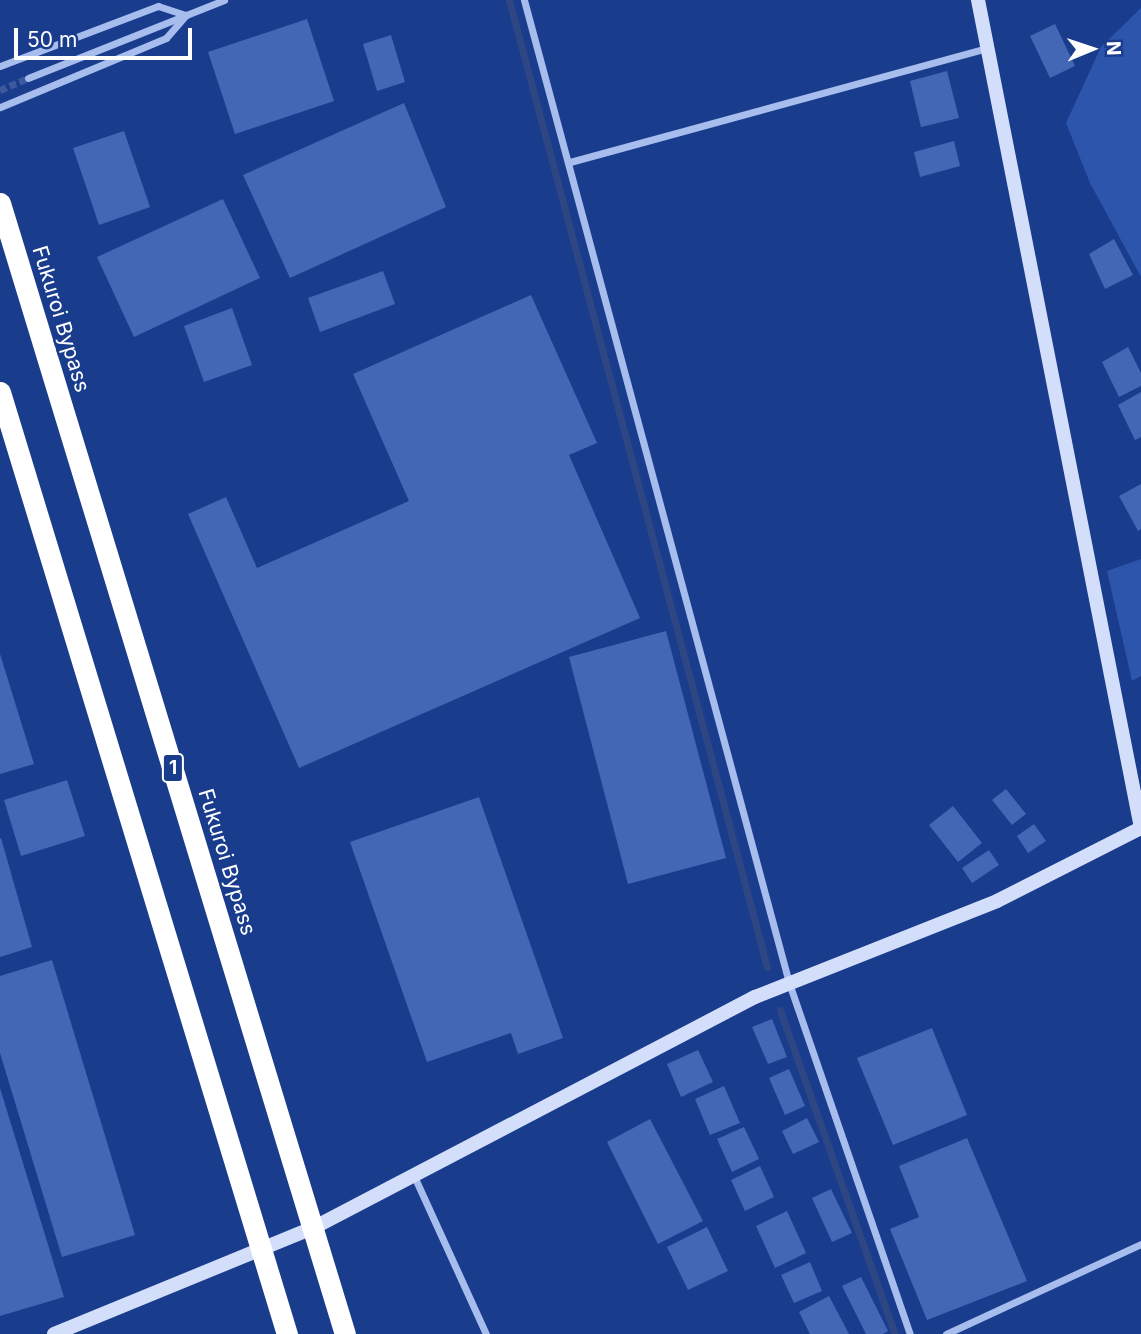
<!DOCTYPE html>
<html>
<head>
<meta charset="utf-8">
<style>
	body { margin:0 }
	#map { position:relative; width:1141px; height:1334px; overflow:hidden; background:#1a3c8d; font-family:Inter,sans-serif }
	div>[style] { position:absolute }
	.green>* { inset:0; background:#2d55ab }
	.stream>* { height:7px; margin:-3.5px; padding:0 3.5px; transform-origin:3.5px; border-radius:3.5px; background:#2e4784 }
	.building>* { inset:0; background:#4366b5 }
	.street-tunnel>* { height:7px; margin-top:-3.5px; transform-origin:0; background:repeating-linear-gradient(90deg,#3c599e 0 7px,transparent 0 10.5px) }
	.street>* { height:7px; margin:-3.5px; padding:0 3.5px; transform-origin:3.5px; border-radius:3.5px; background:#a6bdee }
	.secondary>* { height:14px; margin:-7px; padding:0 7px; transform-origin:7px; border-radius:7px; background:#d3dffa }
	.highway>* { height:21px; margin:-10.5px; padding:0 10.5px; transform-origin:10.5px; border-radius:10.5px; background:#fff }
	span { translate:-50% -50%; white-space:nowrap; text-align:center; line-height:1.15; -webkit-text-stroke:5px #1a3c8d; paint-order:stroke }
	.shield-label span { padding:2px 5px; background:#1a3c8d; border:2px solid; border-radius:5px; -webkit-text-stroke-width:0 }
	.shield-label { font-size:19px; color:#fff; font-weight:700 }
	.street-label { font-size:21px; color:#fff }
	.north { position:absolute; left:1057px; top:14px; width:70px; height:70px; -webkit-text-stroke:5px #1a3c8d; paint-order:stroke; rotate:88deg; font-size:19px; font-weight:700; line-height:28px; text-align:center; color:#fff }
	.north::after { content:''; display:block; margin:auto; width:24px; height:32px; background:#fff; clip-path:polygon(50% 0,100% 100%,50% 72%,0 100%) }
	.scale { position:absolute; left:14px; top:28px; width:178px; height:32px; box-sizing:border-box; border:4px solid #fff; border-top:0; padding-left:9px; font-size:21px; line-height:24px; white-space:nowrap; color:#fff; -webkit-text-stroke:5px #1a3c8d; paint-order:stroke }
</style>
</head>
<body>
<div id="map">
	<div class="green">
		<i style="clip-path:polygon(1141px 8px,1141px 277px,1090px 183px,1066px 123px,1101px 47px)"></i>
		<i style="clip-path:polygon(1141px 559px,1141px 676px,1132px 681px,1107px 571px)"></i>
	</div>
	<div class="stream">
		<i style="left:509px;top:0;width:1001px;rotate:75.06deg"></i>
		<i style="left:780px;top:1010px;width:344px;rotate:70.5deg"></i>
	</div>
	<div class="building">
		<i style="clip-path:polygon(307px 19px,334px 101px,235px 134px,208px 52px)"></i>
		<i style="clip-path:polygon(1055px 24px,1075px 66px,1050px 78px,1030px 36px)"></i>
		<i style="clip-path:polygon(391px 35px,405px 82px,377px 91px,363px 44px)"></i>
		<i style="clip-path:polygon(947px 71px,959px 118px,921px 127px,910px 81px)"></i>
		<i style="clip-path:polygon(404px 103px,446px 207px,290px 278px,243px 175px)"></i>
		<i style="clip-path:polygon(124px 131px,150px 207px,99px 225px,73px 148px)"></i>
		<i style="clip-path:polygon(954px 141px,960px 166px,920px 177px,914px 152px)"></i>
		<i style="clip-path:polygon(223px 199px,260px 278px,134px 337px,97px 257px)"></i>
		<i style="clip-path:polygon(1114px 239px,1133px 275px,1105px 289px,1089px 254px)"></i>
		<i style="clip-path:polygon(383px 271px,395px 304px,320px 332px,308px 298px)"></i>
		<i style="clip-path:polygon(531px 295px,597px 443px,569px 455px,640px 618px,299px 768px,188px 514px,226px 497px,257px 568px,409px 501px,353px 374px)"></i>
		<i style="clip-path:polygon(232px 308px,252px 365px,204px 382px,184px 326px)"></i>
		<i style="clip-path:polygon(1128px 347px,1141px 373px,1141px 386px,1119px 397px,1102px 362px)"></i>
		<i style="clip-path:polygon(1141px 392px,1141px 437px,1135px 440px,1118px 405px)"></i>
		<i style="clip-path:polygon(1141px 484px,1141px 529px,1138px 531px,1119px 496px)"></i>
		<i style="clip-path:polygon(666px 631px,726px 858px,628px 884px,569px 657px)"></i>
		<i style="clip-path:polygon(0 654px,34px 764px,0 774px)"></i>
		<i style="clip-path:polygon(67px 780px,85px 836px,21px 856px,4px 800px)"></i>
		<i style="clip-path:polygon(1006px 789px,1026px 814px,1012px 825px,992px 800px)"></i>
		<i style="clip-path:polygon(479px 797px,563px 1038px,518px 1054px,511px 1033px,427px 1062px,350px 842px)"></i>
		<i style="clip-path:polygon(953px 806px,982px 843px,958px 862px,929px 825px)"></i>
		<i style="clip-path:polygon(1034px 824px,1046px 841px,1028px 853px,1017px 836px)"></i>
		<i style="clip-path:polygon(1px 838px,32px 947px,0 957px,0 839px)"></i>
		<i style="clip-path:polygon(989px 850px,999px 865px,972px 883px,962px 868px)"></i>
		<i style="clip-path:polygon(52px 960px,135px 1235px,62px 1257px,0 1053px,0 976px)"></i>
		<i style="clip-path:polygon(772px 1019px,787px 1057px,768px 1064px,752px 1027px)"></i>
		<i style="clip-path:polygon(932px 1028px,967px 1115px,893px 1145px,857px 1058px)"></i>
		<i style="clip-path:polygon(698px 1050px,713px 1082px,681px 1097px,667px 1064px)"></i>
		<i style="clip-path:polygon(789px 1069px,805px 1106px,785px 1115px,769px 1078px)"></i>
		<i style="clip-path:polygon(724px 1086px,740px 1123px,710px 1135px,695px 1099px)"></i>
		<i style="clip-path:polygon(0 1088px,64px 1297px,0 1316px)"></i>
		<i style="clip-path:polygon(807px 1118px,819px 1142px,793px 1154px,782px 1131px)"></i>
		<i style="clip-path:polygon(650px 1119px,703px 1221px,658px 1244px,607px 1142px)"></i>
		<i style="clip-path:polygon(744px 1127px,759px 1159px,732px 1172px,717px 1139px)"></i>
		<i style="clip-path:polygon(967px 1138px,1027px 1281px,927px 1320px,890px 1229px,919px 1217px,899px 1166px)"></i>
		<i style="clip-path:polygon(760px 1166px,774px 1197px,745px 1211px,731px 1180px)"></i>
		<i style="clip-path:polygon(831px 1189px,852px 1233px,832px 1242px,812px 1198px)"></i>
		<i style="clip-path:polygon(787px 1211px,806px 1253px,775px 1268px,756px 1226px)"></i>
		<i style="clip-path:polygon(707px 1227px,728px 1271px,688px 1290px,667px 1247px)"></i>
		<i style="clip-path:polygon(810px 1262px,822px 1291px,794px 1303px,781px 1275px)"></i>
		<i style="clip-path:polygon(861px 1277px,888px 1331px,883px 1334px,866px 1334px,842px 1286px)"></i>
		<i style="clip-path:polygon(829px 1296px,849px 1334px,810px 1334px,799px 1312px)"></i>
	</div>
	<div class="street-tunnel">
		<i style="left:0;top:90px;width:30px;rotate:-23deg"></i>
	</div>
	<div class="street">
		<i style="left:524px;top:0;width:1018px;rotate:74.91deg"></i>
		<i style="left:789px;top:983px;width:371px;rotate:71deg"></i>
		<i style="left:0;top:66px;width:169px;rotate:-20.8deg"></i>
		<i style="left:158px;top:6px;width:29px;rotate:18deg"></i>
		<i style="left:186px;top:15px;width:30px;rotate:131deg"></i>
		<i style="left:166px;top:38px;width:180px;rotate:157.4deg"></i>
		<i style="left:28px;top:78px;width:211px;rotate:-21.7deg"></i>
		<i style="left:570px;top:162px;width:432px;rotate:-15.3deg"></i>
		<i style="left:414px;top:1176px;width:174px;rotate:65.5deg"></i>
		<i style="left:946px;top:1334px;width:215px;rotate:-24.8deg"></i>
	</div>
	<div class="secondary">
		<i style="left:978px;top:0;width:844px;rotate:78.86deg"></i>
		<i style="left:54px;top:1334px;width:280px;rotate:-22.3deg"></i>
		<i style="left:313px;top:1228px;width:499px;rotate:-27.6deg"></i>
		<i style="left:755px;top:997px;width:260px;rotate:-21.6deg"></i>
		<i style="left:997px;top:901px;width:161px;rotate:-26.9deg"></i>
	</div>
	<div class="highway">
		<i style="left:0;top:203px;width:1182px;rotate:73.04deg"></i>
		<i style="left:0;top:392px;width:985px;rotate:73.06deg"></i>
	</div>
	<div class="shield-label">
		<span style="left:173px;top:768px">1</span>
	</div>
	<div class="street-label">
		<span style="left:61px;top:319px;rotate:73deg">Fukuroi Bypass</span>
		<span style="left:227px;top:862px;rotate:73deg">Fukuroi Bypass</span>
	</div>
	<div class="north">N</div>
	<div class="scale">50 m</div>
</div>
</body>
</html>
